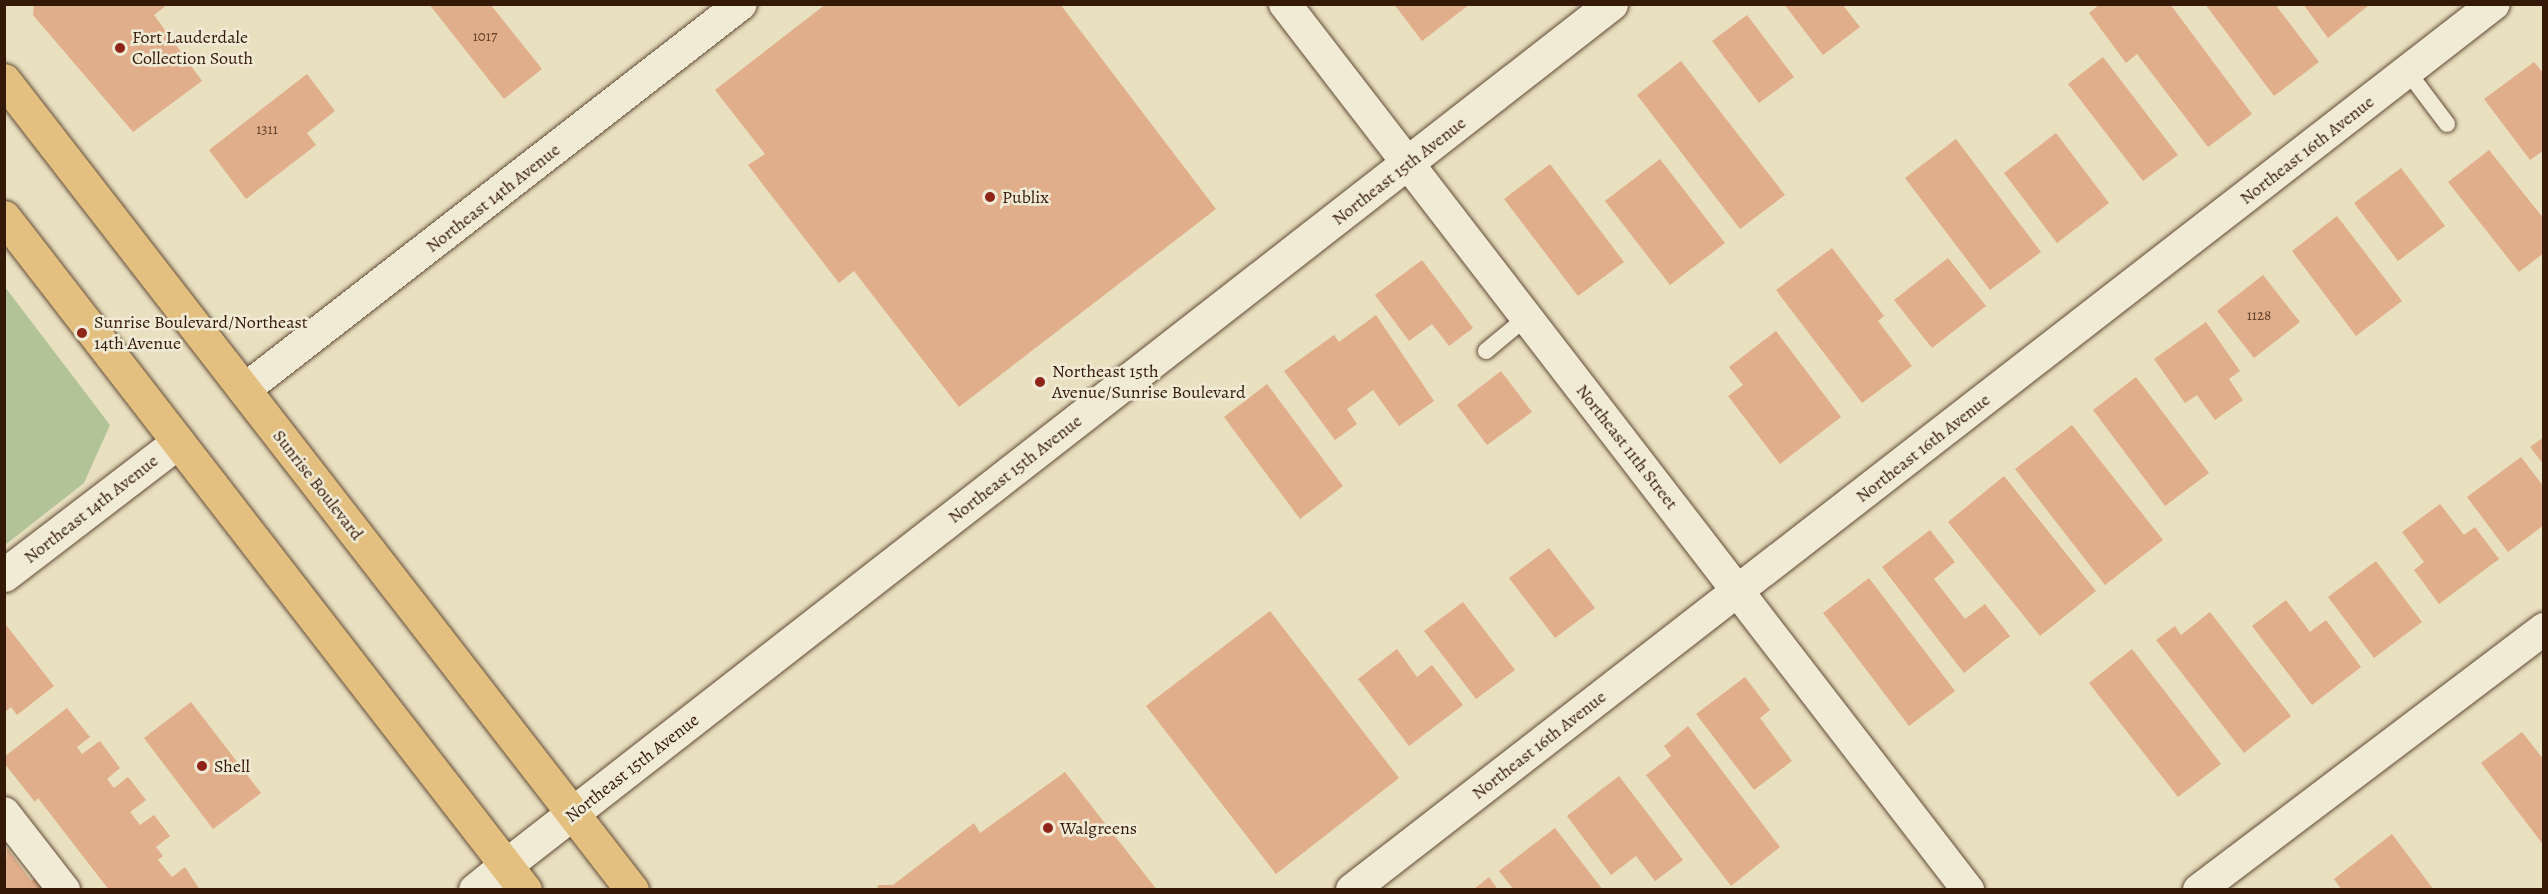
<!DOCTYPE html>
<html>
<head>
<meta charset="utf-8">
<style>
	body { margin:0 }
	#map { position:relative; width:2548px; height:894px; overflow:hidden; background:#e9e0c0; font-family:Alegreya,serif }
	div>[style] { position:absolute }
	.green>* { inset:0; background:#b1c397 }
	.building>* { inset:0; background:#e0ae8a }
	.roads { filter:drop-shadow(0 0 2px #624b35) drop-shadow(0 0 2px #624b35) }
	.lane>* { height:16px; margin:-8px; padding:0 8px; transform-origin:8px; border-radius:8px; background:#f1ebd6 }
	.street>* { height:32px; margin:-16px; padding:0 16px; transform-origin:16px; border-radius:16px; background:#f1ebd6 }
	.secondary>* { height:33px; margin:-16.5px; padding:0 16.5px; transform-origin:16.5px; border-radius:16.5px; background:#f1ebd6 }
	.primary>* { height:33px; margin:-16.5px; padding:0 16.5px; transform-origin:16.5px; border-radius:16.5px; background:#e4c080 }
	.dots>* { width:16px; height:16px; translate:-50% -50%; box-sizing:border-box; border:3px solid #f1ebd6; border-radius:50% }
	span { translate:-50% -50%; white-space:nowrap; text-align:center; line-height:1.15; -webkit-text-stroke:5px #f1ebd6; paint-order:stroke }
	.number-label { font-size:15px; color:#603e28 }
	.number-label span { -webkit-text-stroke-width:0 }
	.poi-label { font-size:18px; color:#351907 }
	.left { translate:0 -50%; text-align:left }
	.street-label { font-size:18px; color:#351907 }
	.frame { position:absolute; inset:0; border:6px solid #351907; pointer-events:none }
</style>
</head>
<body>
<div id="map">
	<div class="green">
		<i style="clip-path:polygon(5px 287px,110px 425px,84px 483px,5px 545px)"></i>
	</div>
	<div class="building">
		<i style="clip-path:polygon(34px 4px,168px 4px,154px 15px,202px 81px,133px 132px,33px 15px)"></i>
		<i style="clip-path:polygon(429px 4px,490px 4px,542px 69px,504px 99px)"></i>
		<i style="clip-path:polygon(826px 4px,1060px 4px,1216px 209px,959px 407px,854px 271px,839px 283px,764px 186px,748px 165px,765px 154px,715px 90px)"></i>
		<i style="clip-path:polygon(1394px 4px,1470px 4px,1422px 41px)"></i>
		<i style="clip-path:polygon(1784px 4px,1842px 4px,1860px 27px,1823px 55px)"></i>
		<i style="clip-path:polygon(2100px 4px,2170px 4px,2252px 114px,2208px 147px,2137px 54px,2126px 63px,2089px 13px)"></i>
		<i style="clip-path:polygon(2205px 4px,2275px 4px,2319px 62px,2274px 96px)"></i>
		<i style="clip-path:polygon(2303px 4px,2367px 4px,2368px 6px,2328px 38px)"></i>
		<i style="clip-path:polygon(1747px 15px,1794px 77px,1759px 103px,1712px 41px)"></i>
		<i style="clip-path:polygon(2103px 57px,2178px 155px,2143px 181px,2068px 84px)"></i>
		<i style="clip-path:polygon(1681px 61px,1785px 195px,1740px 229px,1637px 95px)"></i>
		<i style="clip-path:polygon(2534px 62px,2544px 74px,2544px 150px,2530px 160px,2484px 99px)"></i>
		<i style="clip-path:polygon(307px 74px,335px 111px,307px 133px,316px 145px,246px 199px,209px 150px)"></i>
		<i style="clip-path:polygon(2056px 133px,2109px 203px,2057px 243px,2004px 173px)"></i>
		<i style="clip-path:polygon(1956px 139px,2041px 252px,1990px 290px,1905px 178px)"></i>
		<i style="clip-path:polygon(2489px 150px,2544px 219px,2544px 253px,2519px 272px,2448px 182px)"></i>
		<i style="clip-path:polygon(1660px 159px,1725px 243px,1670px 285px,1605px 201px)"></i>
		<i style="clip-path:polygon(1550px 164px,1624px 262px,1578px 296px,1504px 199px)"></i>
		<i style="clip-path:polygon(2401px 168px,2445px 226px,2398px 261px,2354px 203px)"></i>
		<i style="clip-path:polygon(2337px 216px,2402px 301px,2356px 336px,2292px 251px)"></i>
		<i style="clip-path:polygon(1832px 248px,1884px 316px,1878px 321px,1912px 366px,1862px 403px,1776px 290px)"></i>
		<i style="clip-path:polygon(1948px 258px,1986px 306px,1932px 348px,1894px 300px)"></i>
		<i style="clip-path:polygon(1422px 260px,1473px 328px,1449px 346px,1432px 324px,1409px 341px,1375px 295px)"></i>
		<i style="clip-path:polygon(2263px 275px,2300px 322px,2254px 358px,2217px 311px)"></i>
		<i style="clip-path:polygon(1376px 315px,1434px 401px,1399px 426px,1373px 390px,1347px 409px,1357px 424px,1335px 440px,1284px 371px,1334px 335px,1339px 342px)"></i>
		<i style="clip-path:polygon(2206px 322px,2240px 371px,2229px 379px,2243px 400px,2215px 420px,2197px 395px,2185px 403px,2154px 359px)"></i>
		<i style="clip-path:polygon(1776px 331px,1841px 417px,1780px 464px,1728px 396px,1743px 385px,1729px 367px)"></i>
		<i style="clip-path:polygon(1501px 371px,1532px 412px,1487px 445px,1457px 405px)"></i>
		<i style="clip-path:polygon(2136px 377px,2209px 473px,2165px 506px,2093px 410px)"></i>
		<i style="clip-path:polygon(1267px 384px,1343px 486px,1300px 519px,1224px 417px)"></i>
		<i style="clip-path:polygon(2072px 425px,2163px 540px,2105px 585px,2015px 469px)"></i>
		<i style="clip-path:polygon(2544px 437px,2544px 465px,2530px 447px)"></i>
		<i style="clip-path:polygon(2521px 457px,2544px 487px,2544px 525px,2508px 552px,2467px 497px)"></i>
		<i style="clip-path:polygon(2004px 476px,2096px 591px,2040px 636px,1948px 522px)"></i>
		<i style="clip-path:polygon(2440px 504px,2464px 535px,2475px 527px,2499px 559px,2439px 604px,2414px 570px,2424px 562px,2402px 532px)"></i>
		<i style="clip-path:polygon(1930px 530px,1955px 562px,1934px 579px,1965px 619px,1985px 604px,2010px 636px,1964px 673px,1882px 567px)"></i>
		<i style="clip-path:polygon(1549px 548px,1595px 608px,1555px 638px,1509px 578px)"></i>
		<i style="clip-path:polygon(2376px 561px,2422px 622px,2374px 658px,2328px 597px)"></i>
		<i style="clip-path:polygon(1869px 578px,1955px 691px,1909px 726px,1823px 613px)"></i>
		<i style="clip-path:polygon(2286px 600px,2310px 632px,2326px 620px,2361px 667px,2312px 705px,2252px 626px)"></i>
		<i style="clip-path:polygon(1463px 602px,1515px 670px,1476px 699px,1424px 631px)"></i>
		<i style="clip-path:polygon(1270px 611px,1399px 778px,1276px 874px,1146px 706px)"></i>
		<i style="clip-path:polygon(2210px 612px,2291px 716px,2244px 753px,2156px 640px,2175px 626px,2181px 635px)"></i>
		<i style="clip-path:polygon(6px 625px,54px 686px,17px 715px,11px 707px,5px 712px)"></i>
		<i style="clip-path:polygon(1397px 649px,1417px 677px,1432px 665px,1463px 705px,1409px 746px,1358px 679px)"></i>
		<i style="clip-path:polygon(2132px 649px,2221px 764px,2178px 797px,2089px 683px)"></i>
		<i style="clip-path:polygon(1745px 677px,1770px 710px,1760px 718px,1792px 761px,1754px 790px,1696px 714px)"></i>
		<i style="clip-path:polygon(191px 702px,261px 793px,213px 829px,144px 738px)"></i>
		<i style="clip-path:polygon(67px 708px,90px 737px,77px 747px,82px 754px,100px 741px,120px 768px,107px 779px,114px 788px,128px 777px,146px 800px,130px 812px,140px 825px,154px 815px,170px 836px,156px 847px,163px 856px,158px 860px,172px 877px,185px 867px,200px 890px,109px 890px,38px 798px,35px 802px,4px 763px,4px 757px)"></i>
		<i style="clip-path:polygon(1688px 726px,1780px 847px,1731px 886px,1646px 775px,1671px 756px,1664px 746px)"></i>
		<i style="clip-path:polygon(2522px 732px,2544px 760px,2544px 846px,2481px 763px)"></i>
		<i style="clip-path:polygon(1065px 772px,1157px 890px,877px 890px,878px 885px,893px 885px,974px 823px,980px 833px)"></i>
		<i style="clip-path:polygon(1619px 776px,1683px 860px,1655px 881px,1636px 856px,1611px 875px,1567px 816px)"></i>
		<i style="clip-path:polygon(1555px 828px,1603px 890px,1514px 890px,1499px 871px)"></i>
		<i style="clip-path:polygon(2392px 834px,2434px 890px,2342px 890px,2334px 879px)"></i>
		<i style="clip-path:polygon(7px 848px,31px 881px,38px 876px,49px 890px,4px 890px)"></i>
		<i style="clip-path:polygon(1489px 877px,1498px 890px,1473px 890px)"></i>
	</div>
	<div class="roads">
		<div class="lane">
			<i style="left:2408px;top:72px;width:65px;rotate:53.1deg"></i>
			<i style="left:1486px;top:351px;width:53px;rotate:-39.7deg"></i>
		</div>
		<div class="street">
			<i style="left:1285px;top:4px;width:1119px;rotate:52.37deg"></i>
			<i style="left:244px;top:390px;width:629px;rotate:-37.84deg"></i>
			<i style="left:4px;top:813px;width:98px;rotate:52.1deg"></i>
			<i style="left:475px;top:890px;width:40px;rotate:-39deg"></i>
			<i style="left:1352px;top:890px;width:1445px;rotate:-37.81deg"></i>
			<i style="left:2199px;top:890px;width:433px;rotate:-37.1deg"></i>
		</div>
		<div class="secondary">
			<i style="left:4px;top:575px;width:219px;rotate:-37.4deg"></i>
			<i style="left:506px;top:865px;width:1401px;rotate:-37.93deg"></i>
		</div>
		<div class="primary">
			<i style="left:4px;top:80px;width:1025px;rotate:52.21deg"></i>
			<i style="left:4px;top:217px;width:851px;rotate:52.25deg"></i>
		</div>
	</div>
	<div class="dots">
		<i style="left:120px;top:48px;background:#8f2418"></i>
		<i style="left:990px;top:197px;background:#8f2418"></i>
		<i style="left:82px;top:333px;background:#8f2418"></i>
		<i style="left:1040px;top:382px;background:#8f2418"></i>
		<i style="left:202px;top:766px;background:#8f2418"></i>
		<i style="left:1048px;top:828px;background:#8f2418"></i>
	</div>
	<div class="number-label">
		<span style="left:485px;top:37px">1017</span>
		<span style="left:267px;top:130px">1311</span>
		<span style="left:2259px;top:316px">1128</span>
	</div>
	<div class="poi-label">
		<span class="left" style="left:132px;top:48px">Fort Lauderdale<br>Collection South</span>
		<span class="left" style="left:1002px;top:197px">Publix</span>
		<span class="left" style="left:94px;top:333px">Sunrise Boulevard/Northeast<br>14th Avenue</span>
		<span class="left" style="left:1052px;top:382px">Northeast 15th<br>Avenue/Sunrise Boulevard</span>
		<span class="left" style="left:214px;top:766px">Shell</span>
		<span class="left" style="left:1060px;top:828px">Walgreens</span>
	</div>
	<div class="street-label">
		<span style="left:2307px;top:150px;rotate:-38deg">Northeast 16th Avenue</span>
		<span style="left:1399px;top:171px;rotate:-38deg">Northeast 15th Avenue</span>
		<span style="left:493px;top:198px;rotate:-38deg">Northeast 14th Avenue</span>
		<span style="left:1627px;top:447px;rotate:52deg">Northeast 11th Street</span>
		<span style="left:1923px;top:448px;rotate:-38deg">Northeast 16th Avenue</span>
		<span style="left:1015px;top:469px;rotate:-38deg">Northeast 15th Avenue</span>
		<span style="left:318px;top:485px;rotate:52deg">Sunrise Boulevard</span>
		<span style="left:91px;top:509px;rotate:-38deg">Northeast 14th Avenue</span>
		<span style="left:1539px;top:745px;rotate:-38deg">Northeast 16th Avenue</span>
		<span style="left:632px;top:768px;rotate:-38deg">Northeast 15th Avenue</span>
	</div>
	<div class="frame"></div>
</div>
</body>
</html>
